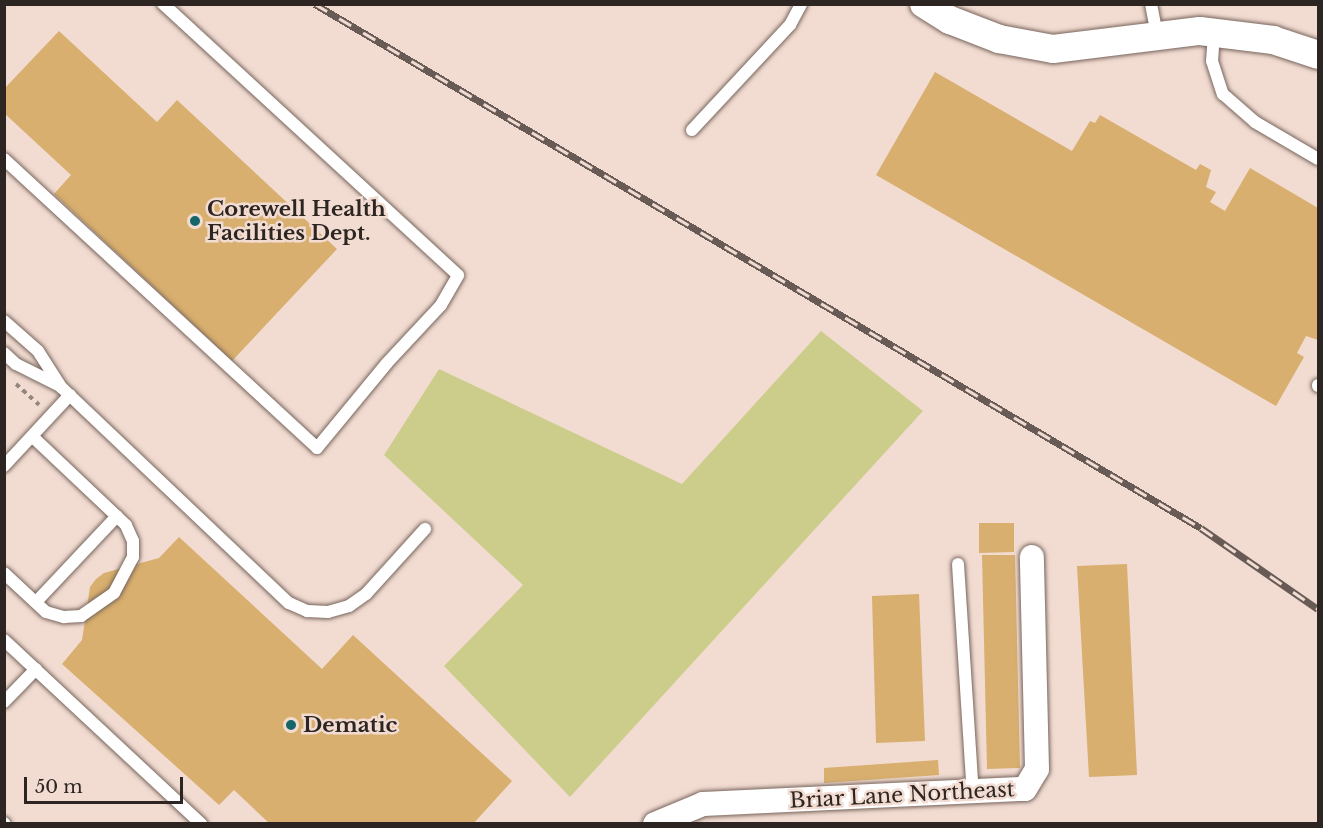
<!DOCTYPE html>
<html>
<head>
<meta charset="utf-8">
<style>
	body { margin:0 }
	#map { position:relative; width:1323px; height:828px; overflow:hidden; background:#f2dcd2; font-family:"Libre Baskerville",serif }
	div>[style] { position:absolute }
	.green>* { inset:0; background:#cdcd8b }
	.building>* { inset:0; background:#d8af6e }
	.path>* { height:4px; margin-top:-2px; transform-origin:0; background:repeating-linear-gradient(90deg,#94857e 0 4.5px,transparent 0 9px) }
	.roads { filter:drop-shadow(0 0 2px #78655c) drop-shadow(0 0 2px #78655c) }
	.service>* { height:12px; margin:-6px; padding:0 6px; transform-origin:6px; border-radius:6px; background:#fff }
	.minor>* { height:24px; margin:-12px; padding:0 12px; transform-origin:12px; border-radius:12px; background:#fff }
	.tertiary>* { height:28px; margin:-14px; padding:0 14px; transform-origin:14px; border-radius:14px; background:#fff }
	.rail>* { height:7px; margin-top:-3.5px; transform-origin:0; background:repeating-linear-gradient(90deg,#f2dcd2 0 14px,#685b56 0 28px); box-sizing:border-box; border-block:2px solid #685b56 }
	.dots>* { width:16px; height:16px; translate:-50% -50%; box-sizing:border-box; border:3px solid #f2dcd2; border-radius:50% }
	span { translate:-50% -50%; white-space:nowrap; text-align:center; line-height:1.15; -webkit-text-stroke:5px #f2dcd2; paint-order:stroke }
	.poi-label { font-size:21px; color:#2d2521; font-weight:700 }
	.left { translate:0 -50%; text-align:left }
	.street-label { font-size:21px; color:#2d2521 }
	.frame { position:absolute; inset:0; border:6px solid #2d2521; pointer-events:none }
	.scale { position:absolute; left:24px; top:777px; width:159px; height:27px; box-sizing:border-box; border:3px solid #2d2521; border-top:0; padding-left:8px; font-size:18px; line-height:21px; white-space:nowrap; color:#2d2521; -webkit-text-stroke:4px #f2dcd2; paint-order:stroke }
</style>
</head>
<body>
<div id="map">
	<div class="green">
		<i style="clip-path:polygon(821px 331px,923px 411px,570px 797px,444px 666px,523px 585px,384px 455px,439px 369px,682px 484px)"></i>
	</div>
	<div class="building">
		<i style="clip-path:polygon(59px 31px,157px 122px,177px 100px,337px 249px,232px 361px,54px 194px,71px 175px,4px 113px,4px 89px)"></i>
		<i style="clip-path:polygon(935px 72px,1072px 151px,1090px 121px,1095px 123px,1100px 115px,1196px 170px,1200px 164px,1211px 170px,1206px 187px,1216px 192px,1210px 202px,1225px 211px,1250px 168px,1318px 208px,1318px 340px,1306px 336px,1297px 353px,1304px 357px,1276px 406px,876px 175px)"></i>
		<i style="clip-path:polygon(979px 523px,1014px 523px,1014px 552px,979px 553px)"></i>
		<i style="clip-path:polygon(179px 537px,322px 669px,353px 635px,512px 781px,473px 824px,270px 824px,234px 790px,219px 805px,62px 664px,82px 640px,90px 587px,96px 579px,104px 573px,159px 558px)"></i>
		<i style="clip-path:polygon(982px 555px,1015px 555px,1020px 768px,987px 769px)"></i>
		<i style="clip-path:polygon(1127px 564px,1137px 775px,1089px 777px,1077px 566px)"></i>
		<i style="clip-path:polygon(919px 594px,925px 741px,876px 743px,872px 596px)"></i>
		<i style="clip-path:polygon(938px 760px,939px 775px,824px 783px,824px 768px)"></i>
	</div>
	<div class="path">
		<i style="left:16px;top:384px;width:31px;rotate:42deg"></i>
	</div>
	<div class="roads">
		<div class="service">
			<i style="left:1151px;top:4px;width:33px;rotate:79deg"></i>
			<i style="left:1214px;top:33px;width:28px;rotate:94deg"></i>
			<i style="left:1212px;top:61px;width:35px;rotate:72deg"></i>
			<i style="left:1223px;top:94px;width:43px;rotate:41.2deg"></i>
			<i style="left:1255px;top:122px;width:73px;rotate:30.4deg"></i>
			<i style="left:692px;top:130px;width:144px;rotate:-47deg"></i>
			<i style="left:790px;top:25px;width:24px;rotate:-62deg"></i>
			<i style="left:4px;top:159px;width:426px;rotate:42.7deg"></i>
			<i style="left:317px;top:448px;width:110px;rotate:-50.5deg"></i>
			<i style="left:387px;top:363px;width:79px;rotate:-47deg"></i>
			<i style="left:441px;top:305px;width:34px;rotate:-60deg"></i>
			<i style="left:458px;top:275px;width:401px;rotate:-137.4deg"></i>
			<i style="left:4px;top:321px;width:45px;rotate:41.4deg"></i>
			<i style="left:38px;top:351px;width:43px;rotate:57.4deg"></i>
			<i style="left:61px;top:387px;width:314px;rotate:43.5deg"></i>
			<i style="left:289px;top:603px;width:20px;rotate:24deg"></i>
			<i style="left:307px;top:611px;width:21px;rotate:3deg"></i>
			<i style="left:328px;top:612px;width:22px;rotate:-16deg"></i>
			<i style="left:349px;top:606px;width:21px;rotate:-35deg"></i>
			<i style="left:366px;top:594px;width:88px;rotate:-47.8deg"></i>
			<i style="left:4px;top:353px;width:16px;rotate:43deg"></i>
			<i style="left:16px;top:364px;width:49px;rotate:26.6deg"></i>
			<i style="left:1318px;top:386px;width:1px;rotate:-90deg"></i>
			<i style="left:4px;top:466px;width:97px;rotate:-47.1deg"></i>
			<i style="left:958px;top:564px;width:230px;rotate:86.3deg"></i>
			<i style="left:4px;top:573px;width:57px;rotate:42.9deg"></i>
			<i style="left:46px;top:612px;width:19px;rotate:16deg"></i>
			<i style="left:64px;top:617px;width:17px;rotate:-3deg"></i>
			<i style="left:81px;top:616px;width:40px;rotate:-34.9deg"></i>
			<i style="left:114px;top:593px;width:41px;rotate:-62.2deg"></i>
			<i style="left:133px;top:557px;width:16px;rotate:-90deg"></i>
			<i style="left:133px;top:541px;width:17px;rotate:-114deg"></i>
			<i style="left:126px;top:525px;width:129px;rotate:-136.6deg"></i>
			<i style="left:36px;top:602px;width:118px;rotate:-46.7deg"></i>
			<i style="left:4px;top:640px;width:270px;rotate:43deg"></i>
			<i style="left:4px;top:702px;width:46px;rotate:-45.9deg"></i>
			<i style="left:4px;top:823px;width:1px;rotate:45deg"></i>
		</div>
		<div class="minor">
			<i style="left:655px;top:824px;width:52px;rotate:-22.6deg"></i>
			<i style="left:703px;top:804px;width:322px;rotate:-2.7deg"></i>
			<i style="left:1025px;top:789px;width:23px;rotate:-59deg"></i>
			<i style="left:1037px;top:769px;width:212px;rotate:-91.4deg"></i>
		</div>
		<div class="tertiary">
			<i style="left:924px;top:4px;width:31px;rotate:32deg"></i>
			<i style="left:950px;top:20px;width:53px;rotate:21.2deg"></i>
			<i style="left:999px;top:39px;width:55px;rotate:10.5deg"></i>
			<i style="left:1053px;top:49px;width:148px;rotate:-7deg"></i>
			<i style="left:1200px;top:31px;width:74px;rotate:7deg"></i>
			<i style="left:1273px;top:40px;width:47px;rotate:18.4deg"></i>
		</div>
	</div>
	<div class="rail">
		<i style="left:315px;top:4px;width:1029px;rotate:30.6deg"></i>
		<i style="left:1201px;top:528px;width:142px;rotate:34.7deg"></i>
	</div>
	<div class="dots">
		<i style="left:195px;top:221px;background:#166568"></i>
		<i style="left:291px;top:725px;background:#166568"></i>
	</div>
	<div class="poi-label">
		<span class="left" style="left:207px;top:221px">Corewell Health<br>Facilities Dept.</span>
		<span class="left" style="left:303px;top:725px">Dematic</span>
	</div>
	<div class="street-label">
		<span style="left:902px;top:795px;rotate:-3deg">Briar Lane Northeast</span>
	</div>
	<div class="frame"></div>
	<div class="scale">50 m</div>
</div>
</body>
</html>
